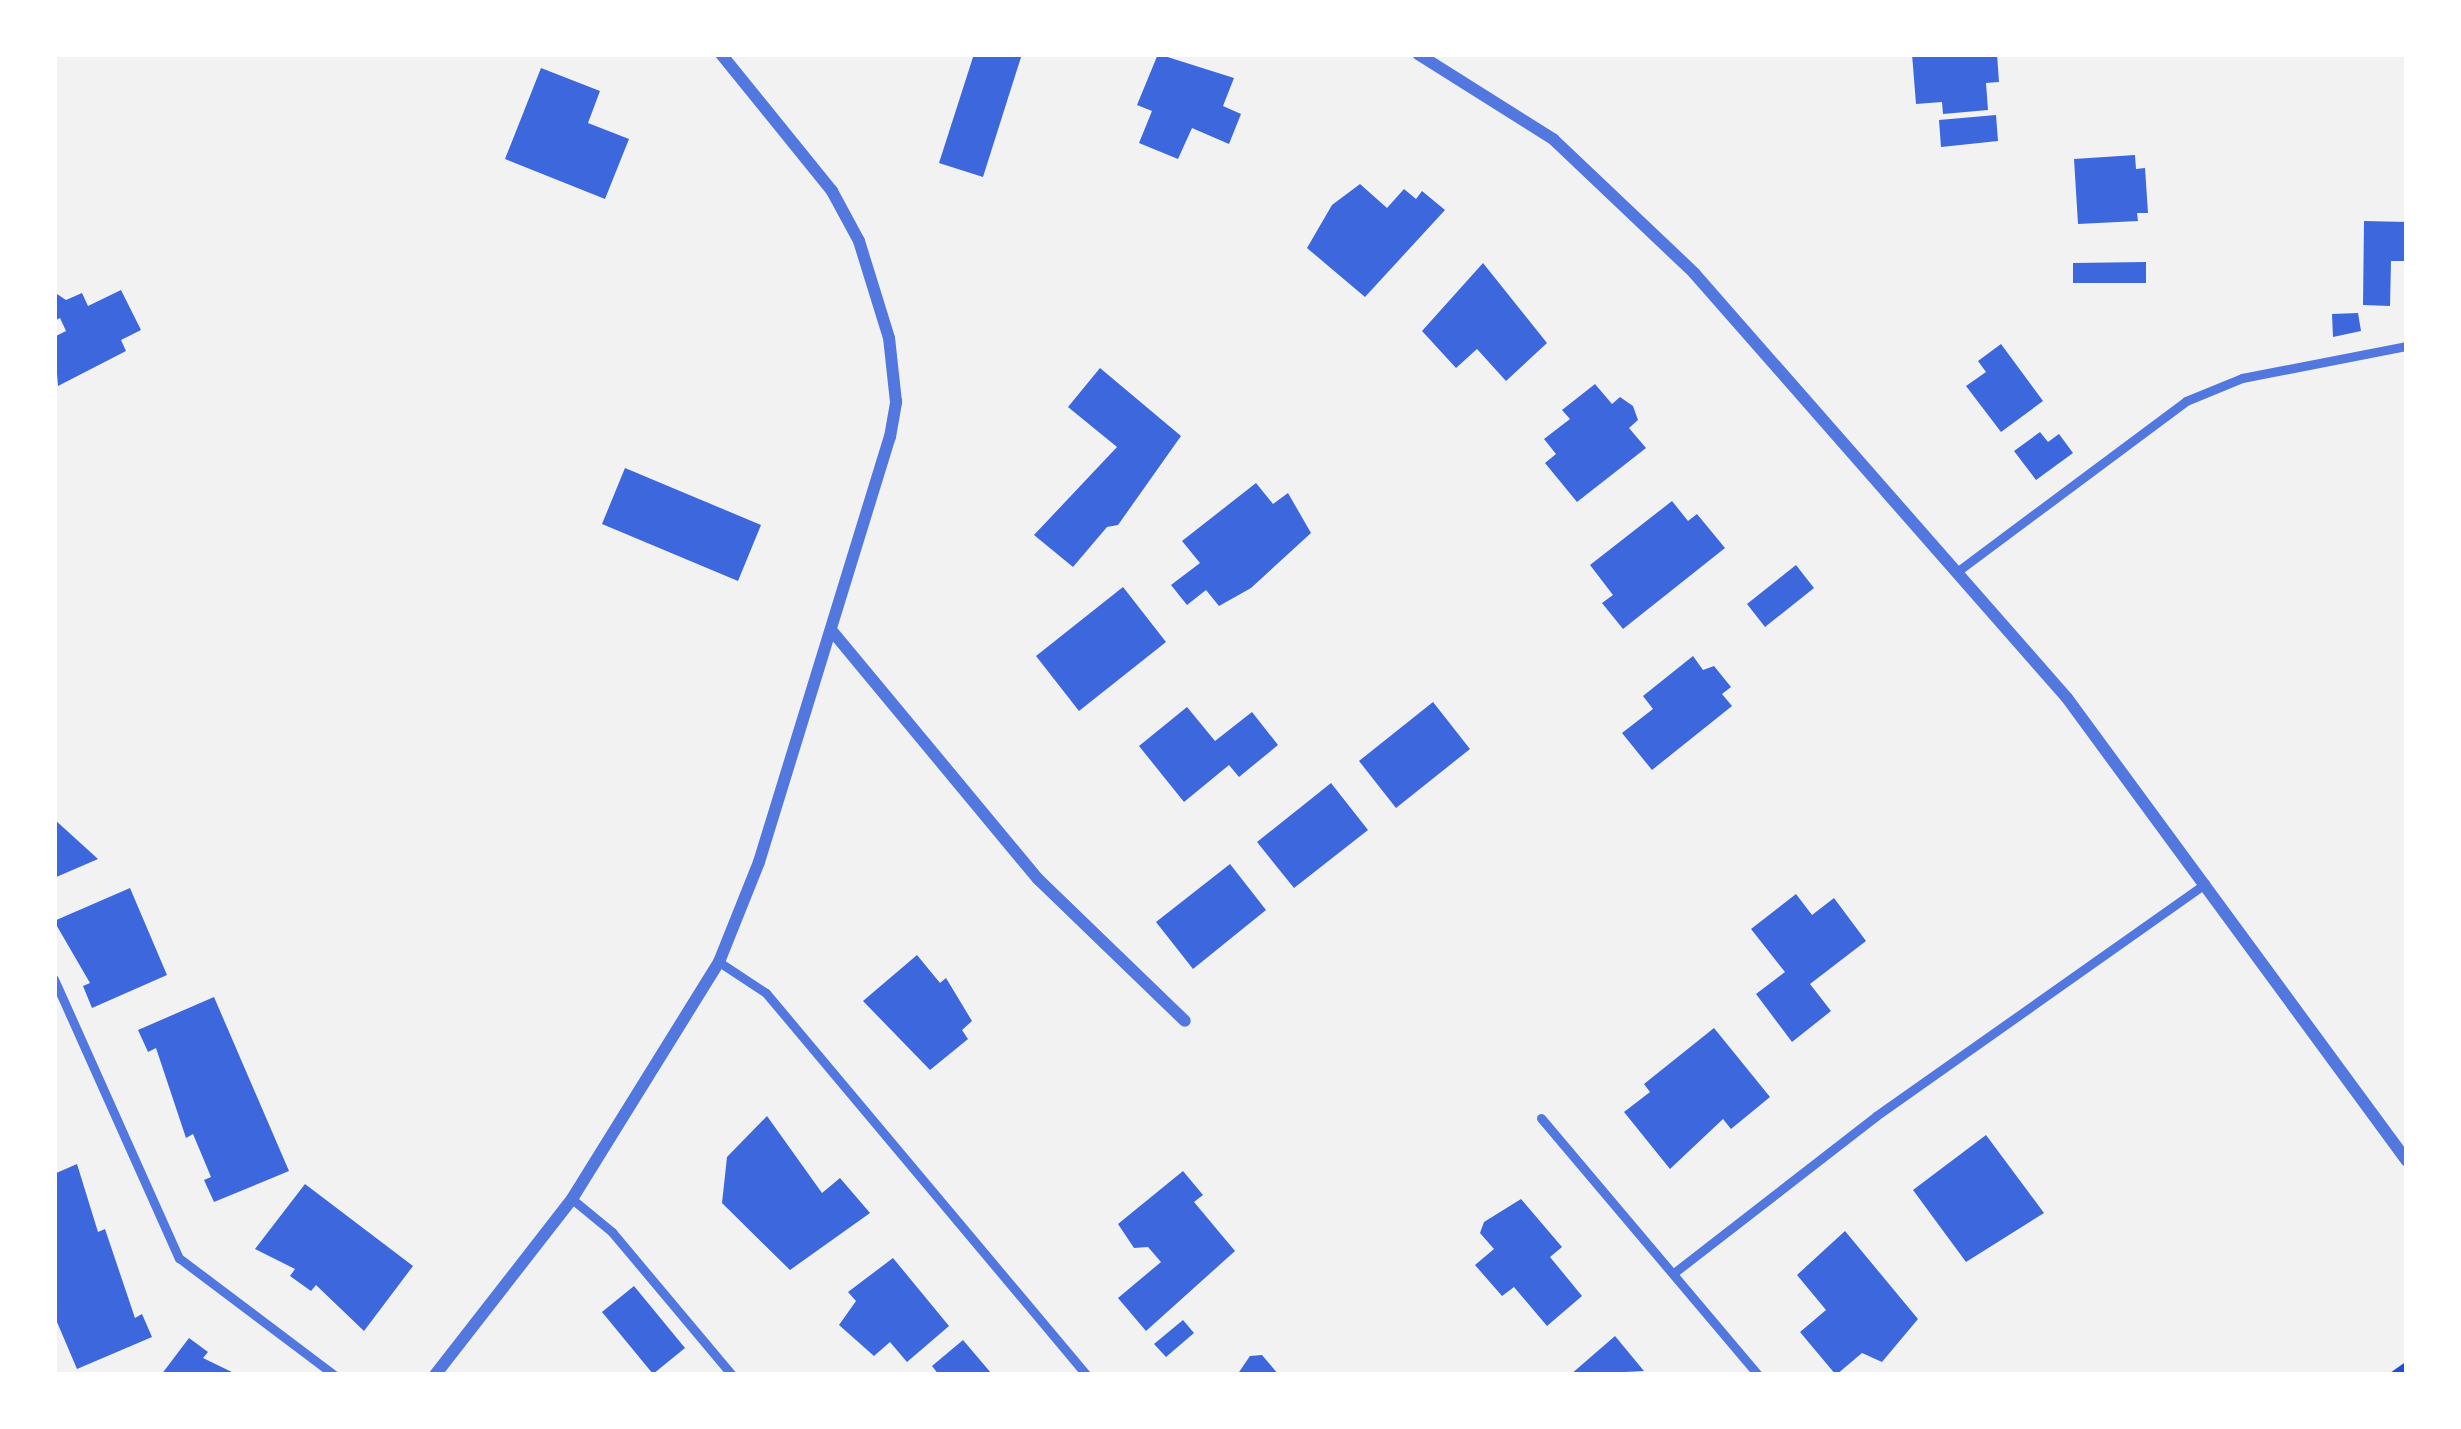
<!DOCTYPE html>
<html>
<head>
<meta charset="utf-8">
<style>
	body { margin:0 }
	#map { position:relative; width:2461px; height:1429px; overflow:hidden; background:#f2f2f2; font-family:"Archivo Narrow",sans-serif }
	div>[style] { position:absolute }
	.building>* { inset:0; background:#3d67dc }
	.path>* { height:8px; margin:-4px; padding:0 4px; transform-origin:4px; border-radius:4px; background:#1d4ed8 }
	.service>* { height:9px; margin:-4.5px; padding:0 4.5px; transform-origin:4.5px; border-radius:4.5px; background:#5277de }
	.minor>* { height:12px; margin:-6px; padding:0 6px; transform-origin:6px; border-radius:6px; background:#5277de }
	span { translate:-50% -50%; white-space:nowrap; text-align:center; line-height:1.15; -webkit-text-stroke:12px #fff; paint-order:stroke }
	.frame { position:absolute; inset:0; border:57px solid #fff; pointer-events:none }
</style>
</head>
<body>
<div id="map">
	<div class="building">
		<i style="clip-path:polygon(974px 54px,1022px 54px,983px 177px,939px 163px)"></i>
		<i style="clip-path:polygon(1158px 54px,1234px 78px,1223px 106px,1241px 114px,1229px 144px,1192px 128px,1178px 159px,1139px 143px,1152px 111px,1137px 105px)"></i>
		<i style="clip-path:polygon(1912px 54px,1997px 54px,1999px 82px,1986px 83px,1988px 110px,1943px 114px,1942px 102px,1916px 104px)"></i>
		<i style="clip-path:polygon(541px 68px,600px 91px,588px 123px,629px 139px,605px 199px,505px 159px)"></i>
		<i style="clip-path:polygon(1996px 115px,1998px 141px,1941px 147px,1939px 120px)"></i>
		<i style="clip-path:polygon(2135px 155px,2136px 169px,2145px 168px,2148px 213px,2137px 213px,2138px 221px,2078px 224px,2074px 159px)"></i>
		<i style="clip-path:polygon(1360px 184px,1387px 208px,1404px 189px,1416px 199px,1422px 191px,1445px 210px,1365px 297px,1307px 248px,1332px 205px)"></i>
		<i style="clip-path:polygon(2364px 221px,2407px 222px,2407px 261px,2391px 261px,2390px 306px,2363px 305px)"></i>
		<i style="clip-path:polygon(2146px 262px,2146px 283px,2073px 283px,2073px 263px)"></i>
		<i style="clip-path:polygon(1483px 263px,1547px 343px,1506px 381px,1477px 349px,1456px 368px,1422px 331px)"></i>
		<i style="clip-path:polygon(121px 290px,141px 330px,121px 340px,126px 351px,58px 386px,54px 337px,66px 331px,60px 318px,54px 321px,54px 292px,66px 300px,82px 293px,88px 306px)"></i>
		<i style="clip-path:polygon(2358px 313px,2361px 331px,2333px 337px,2332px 314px)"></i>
		<i style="clip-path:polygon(2001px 344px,2043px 401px,2001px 432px,1966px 386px,1986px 372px,1978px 361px)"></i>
		<i style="clip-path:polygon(1100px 368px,1181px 436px,1118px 525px,1107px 527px,1073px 567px,1034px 535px,1117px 447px,1068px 407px)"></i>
		<i style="clip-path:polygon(1595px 384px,1612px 404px,1620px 397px,1633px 406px,1638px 420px,1629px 428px,1646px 448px,1577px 502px,1545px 463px,1556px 454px,1544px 439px,1570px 419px,1562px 410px)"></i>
		<i style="clip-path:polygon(2040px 432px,2048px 442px,2059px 434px,2073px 453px,2036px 480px,2014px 451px)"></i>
		<i style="clip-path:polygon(625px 468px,761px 525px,738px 581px,602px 524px)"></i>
		<i style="clip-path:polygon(1256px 483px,1273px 504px,1288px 493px,1311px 533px,1251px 588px,1219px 606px,1206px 590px,1187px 605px,1171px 585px,1200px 563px,1182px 541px)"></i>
		<i style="clip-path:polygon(1672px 501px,1688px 521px,1697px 514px,1725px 548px,1623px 629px,1602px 603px,1613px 595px,1590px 565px)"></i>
		<i style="clip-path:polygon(1796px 565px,1814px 588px,1765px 627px,1747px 604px)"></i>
		<i style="clip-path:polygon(1123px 587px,1166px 642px,1079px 711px,1036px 656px)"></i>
		<i style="clip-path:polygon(1693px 656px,1703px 670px,1714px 666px,1731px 687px,1722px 694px,1732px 706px,1652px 770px,1622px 733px,1653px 709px,1643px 696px)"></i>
		<i style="clip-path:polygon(1433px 702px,1470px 749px,1396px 808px,1359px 761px)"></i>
		<i style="clip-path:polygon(1187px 707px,1215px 741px,1252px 712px,1278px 745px,1239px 777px,1229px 765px,1184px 802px,1139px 746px)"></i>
		<i style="clip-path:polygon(1331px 783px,1368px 830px,1294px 888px,1257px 842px)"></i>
		<i style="clip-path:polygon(54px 819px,98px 859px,54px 878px)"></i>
		<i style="clip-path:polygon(1230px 864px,1266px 910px,1193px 969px,1156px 922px)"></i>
		<i style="clip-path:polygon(130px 888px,167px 975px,92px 1008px,83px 986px,90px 983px,54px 921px)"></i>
		<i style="clip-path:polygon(1796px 894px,1812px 915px,1834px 898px,1866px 941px,1810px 984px,1831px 1011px,1792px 1042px,1756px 994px,1785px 972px,1751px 929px)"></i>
		<i style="clip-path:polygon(917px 955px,940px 983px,946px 978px,972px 1021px,962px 1030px,968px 1039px,930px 1070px,863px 1001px)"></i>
		<i style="clip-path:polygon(214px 997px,289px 1171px,214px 1202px,204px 1180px,211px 1177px,193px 1134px,186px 1138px,156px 1048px,148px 1052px,138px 1030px)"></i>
		<i style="clip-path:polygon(1714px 1028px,1770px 1097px,1731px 1129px,1723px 1119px,1670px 1169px,1624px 1112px,1650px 1092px,1644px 1084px)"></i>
		<i style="clip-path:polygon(767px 1116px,822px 1193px,840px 1178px,870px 1213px,790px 1270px,722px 1203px,727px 1157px)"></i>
		<i style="clip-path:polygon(1986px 1135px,2044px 1213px,1966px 1262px,1913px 1190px)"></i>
		<i style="clip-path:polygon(77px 1164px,98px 1232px,105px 1229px,135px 1318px,142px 1314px,152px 1337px,77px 1369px,54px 1315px,54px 1174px)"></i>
		<i style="clip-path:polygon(1183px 1171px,1203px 1195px,1194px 1202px,1235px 1251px,1146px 1331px,1118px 1298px,1161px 1262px,1148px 1247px,1134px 1248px,1118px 1224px)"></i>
		<i style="clip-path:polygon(305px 1184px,413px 1266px,364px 1331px,316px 1285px,311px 1291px,290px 1276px,295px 1269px,255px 1249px)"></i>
		<i style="clip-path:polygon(1521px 1199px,1562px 1247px,1550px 1257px,1582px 1296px,1547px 1326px,1514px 1287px,1502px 1296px,1475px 1265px,1494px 1249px,1480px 1233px,1484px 1222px)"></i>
		<i style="clip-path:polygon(1845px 1231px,1918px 1319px,1882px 1362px,1862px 1353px,1836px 1375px,1800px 1332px,1826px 1310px,1797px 1275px)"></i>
		<i style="clip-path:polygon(893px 1258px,949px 1326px,907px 1362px,890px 1342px,874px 1356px,839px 1325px,856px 1301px,848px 1292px)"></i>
		<i style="clip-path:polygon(634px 1286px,685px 1348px,653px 1374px,602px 1312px)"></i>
		<i style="clip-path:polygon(1183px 1320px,1194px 1333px,1166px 1357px,1154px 1344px)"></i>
		<i style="clip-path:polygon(1615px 1336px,1644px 1371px,1570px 1375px)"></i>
		<i style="clip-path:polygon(189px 1338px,208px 1352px,203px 1358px,238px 1375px,161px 1375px)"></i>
		<i style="clip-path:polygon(963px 1340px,991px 1373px,988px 1375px,939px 1375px,932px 1366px)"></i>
		<i style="clip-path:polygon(1262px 1355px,1279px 1375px,1237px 1375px,1250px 1356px)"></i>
	</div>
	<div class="path">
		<i style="left:2394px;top:1375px;width:16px;rotate:-35deg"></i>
	</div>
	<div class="service">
		<i style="left:1958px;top:571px;width:284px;rotate:-36.7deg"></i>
		<i style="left:2186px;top:401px;width:61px;rotate:-22.3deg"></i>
		<i style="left:2242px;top:378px;width:168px;rotate:-11deg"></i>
		<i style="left:719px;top:962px;width:56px;rotate:33.4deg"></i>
		<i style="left:766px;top:993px;width:498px;rotate:50deg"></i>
		<i style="left:54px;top:979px;width:306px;rotate:65.9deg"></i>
		<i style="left:179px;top:1258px;width:194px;rotate:37deg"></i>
		<i style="left:1541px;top:1118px;width:336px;rotate:49.8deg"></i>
		<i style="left:572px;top:1199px;width:52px;rotate:39.5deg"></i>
		<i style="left:612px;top:1232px;width:187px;rotate:50deg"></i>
		<i style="left:1675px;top:1272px;width:254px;rotate:-37.8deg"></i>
		<i style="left:1876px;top:1116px;width:403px;rotate:-35.2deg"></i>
	</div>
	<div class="minor">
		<i style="left:1418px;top:54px;width:160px;rotate:32.2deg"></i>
		<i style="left:1553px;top:139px;width:195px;rotate:43.5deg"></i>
		<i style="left:1694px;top:273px;width:565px;rotate:48.73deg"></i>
		<i style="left:2067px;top:698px;width:574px;rotate:53.71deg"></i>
		<i style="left:832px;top:631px;width:322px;rotate:50.3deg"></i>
		<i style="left:1038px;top:879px;width:204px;rotate:44deg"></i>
		<i style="left:435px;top:1375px;width:223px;rotate:-52.1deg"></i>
		<i style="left:572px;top:1199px;width:279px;rotate:-58.2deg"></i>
		<i style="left:719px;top:962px;width:108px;rotate:-68.2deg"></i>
		<i style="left:759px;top:862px;width:445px;rotate:-72.9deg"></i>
		<i style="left:890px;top:437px;width:36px;rotate:-80deg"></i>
		<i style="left:896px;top:402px;width:64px;rotate:-96.2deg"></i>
		<i style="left:889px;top:338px;width:102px;rotate:-107.2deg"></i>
		<i style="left:859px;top:241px;width:57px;rotate:-118.4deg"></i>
		<i style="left:832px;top:191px;width:176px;rotate:-129deg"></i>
	</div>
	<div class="frame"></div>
</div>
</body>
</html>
